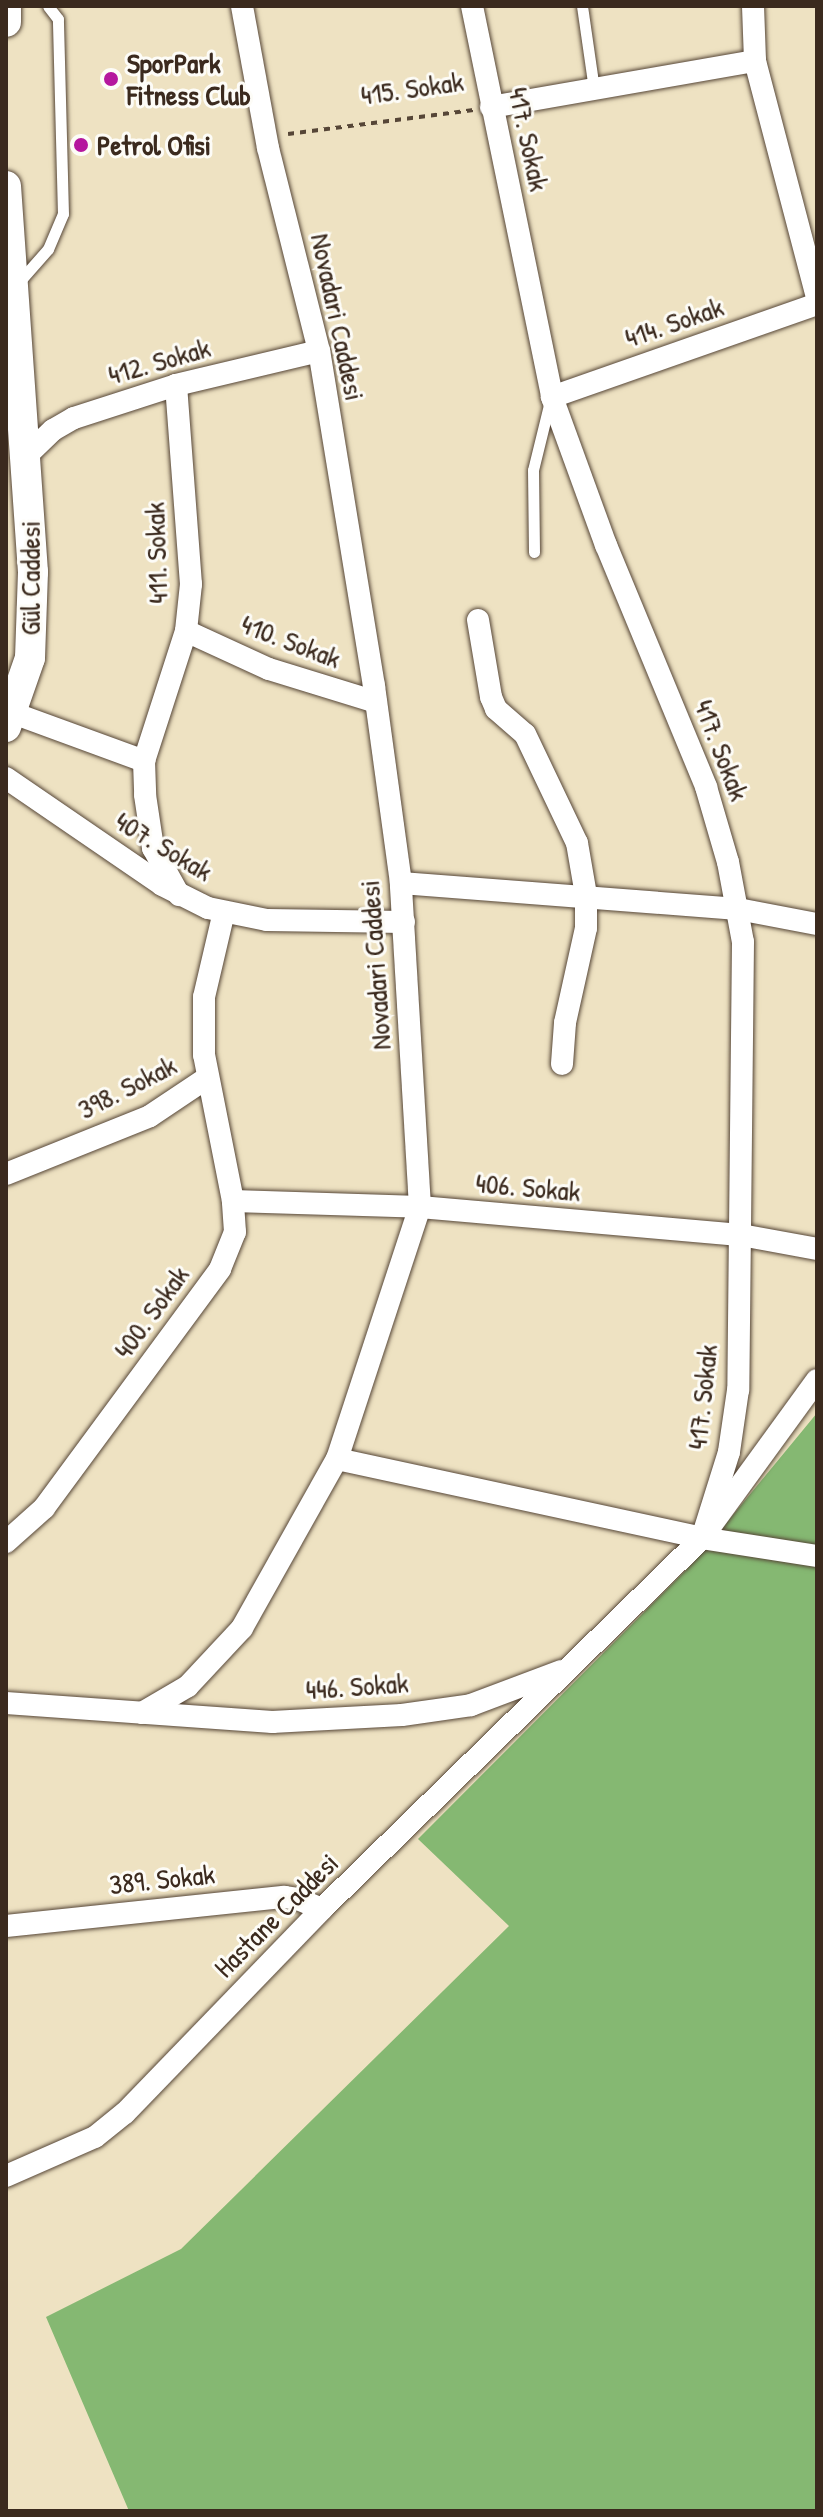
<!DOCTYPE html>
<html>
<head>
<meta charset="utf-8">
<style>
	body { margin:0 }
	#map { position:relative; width:823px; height:2517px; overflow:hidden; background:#eee2c2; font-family:"Patrick Hand",sans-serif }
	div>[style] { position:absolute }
	.forest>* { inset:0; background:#85b872 }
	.path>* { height:4px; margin-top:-2px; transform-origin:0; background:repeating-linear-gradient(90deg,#564637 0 6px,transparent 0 12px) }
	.roads { filter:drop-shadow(0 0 2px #564637) drop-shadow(0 0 2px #564637) }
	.lane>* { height:11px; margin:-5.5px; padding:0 5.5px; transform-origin:5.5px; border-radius:5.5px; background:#fff }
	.street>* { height:22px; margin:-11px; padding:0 11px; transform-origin:11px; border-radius:11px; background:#fff }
	.secondary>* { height:30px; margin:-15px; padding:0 15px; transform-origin:15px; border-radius:15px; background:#fff }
	.dots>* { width:22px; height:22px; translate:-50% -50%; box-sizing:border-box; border:4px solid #fdfcf7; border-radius:50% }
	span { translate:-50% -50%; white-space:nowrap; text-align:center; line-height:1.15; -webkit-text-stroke:6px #fdfcf7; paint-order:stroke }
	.poi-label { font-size:28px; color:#3b2a1e; font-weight:700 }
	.left { translate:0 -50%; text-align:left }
	.street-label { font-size:28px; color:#3b2a1e }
	.frame { position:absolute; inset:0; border:8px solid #3b2a1e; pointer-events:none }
</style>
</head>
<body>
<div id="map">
	<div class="forest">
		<i style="clip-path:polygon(817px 1413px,817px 2511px,129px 2511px,46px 2317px,181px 2249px,509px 1926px,418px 1839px,695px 1561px)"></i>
	</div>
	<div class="path">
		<i style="left:288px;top:134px;width:187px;rotate:-7.4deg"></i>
	</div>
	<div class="roads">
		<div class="lane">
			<i style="left:582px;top:6px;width:84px;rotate:81.8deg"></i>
			<i style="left:18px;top:283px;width:45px;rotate:-48.6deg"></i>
			<i style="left:48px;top:249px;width:38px;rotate:-67deg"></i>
			<i style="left:63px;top:214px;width:195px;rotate:-91.5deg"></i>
			<i style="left:58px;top:19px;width:16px;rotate:-128deg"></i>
			<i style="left:534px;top:552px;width:82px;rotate:-90.7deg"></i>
			<i style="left:533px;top:470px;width:71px;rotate:-76.2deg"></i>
		</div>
		<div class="street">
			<i style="left:472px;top:6px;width:399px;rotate:78.4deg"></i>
			<i style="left:552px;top:397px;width:158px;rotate:70deg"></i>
			<i style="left:606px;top:545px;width:262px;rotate:67.5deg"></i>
			<i style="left:706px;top:787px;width:78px;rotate:73.7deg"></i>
			<i style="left:728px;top:862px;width:81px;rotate:79.4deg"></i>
			<i style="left:743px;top:942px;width:448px;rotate:90.6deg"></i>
			<i style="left:738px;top:1390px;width:63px;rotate:98.3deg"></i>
			<i style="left:729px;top:1452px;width:90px;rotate:107.4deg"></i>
			<i style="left:753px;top:6px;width:55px;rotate:87.9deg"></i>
			<i style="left:755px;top:61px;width:245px;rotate:75.3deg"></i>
			<i style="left:491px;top:107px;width:268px;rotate:-9.9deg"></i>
			<i style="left:176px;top:385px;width:200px;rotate:85.7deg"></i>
			<i style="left:191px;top:584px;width:47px;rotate:96.1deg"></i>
			<i style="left:186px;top:631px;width:137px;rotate:107.9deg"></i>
			<i style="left:144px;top:761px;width:34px;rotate:88deg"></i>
			<i style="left:145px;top:795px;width:54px;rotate:81.4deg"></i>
			<i style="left:153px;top:848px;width:54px;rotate:61deg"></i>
			<i style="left:552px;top:397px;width:281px;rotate:-19.3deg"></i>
			<i style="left:27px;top:455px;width:36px;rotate:-44deg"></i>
			<i style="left:53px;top:430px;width:24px;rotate:-30deg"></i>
			<i style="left:74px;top:418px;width:107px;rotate:-17.9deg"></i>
			<i style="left:176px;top:385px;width:147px;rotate:-13.4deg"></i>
			<i style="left:478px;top:620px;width:78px;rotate:80.4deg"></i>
			<i style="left:491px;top:697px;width:13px;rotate:67deg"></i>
			<i style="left:496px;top:709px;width:38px;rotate:41deg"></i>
			<i style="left:525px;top:734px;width:121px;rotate:64.5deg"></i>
			<i style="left:577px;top:843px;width:53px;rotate:80.2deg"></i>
			<i style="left:586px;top:895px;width:33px;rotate:90deg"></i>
			<i style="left:586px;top:928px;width:97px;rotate:102.5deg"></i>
			<i style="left:565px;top:1023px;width:41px;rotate:94.2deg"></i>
			<i style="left:186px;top:631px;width:91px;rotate:24.6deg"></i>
			<i style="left:269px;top:669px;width:112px;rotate:17.1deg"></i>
			<i style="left:13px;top:713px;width:140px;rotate:20.1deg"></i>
			<i style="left:6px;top:778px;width:189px;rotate:34.4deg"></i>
			<i style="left:162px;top:885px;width:51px;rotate:26.6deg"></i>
			<i style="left:208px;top:908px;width:60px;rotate:11.5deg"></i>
			<i style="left:267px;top:920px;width:137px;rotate:0.8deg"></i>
			<i style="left:401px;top:883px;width:338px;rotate:4.4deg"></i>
			<i style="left:738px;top:909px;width:80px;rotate:10.8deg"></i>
			<i style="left:6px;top:1174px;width:155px;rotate:-21.9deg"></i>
			<i style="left:150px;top:1116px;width:69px;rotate:-33.7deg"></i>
			<i style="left:233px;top:1201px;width:187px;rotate:1.8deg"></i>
			<i style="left:420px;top:1207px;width:322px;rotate:5deg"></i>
			<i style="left:741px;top:1235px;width:77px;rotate:10.4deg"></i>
			<i style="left:337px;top:1459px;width:373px;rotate:12.2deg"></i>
			<i style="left:702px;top:1538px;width:116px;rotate:8.9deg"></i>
			<i style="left:6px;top:1542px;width:51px;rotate:-41.8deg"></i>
			<i style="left:44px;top:1508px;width:297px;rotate:-53.6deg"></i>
			<i style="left:220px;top:1269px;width:40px;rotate:-68deg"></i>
			<i style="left:235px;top:1232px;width:31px;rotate:-94deg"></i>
			<i style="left:233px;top:1201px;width:149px;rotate:-101.2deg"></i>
			<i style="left:204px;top:1055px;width:58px;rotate:-90deg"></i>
			<i style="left:204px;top:997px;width:87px;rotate:-76.8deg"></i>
			<i style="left:6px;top:1703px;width:267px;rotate:4.1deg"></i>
			<i style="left:272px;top:1722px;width:130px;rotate:-3.1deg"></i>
			<i style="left:402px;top:1715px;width:70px;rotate:-8.2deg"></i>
			<i style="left:471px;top:1705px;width:96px;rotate:-20.7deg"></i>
			<i style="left:142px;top:1713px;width:53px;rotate:-30.4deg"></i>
			<i style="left:188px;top:1686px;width:79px;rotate:-47deg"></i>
			<i style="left:242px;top:1628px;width:194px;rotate:-60.7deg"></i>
			<i style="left:337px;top:1459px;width:265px;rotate:-71.8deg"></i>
			<i style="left:420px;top:1207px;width:325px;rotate:-93.4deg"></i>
			<i style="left:401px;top:883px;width:199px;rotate:-97.8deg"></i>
			<i style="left:374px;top:686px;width:339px;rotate:-99.3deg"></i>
			<i style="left:319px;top:351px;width:209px;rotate:-104.1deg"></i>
			<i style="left:268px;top:148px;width:144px;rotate:-100.4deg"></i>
			<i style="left:6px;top:1926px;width:280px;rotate:-6deg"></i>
			<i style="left:284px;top:1897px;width:14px;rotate:8deg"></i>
			<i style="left:298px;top:1899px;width:26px;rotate:23deg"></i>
			<i style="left:6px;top:2176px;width:97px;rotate:-23.7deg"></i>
			<i style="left:95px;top:2137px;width:38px;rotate:-39deg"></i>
			<i style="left:125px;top:2113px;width:284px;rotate:-46deg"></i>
			<i style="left:322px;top:1909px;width:531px;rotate:-44.31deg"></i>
			<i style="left:702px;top:1538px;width:195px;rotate:-54deg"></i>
		</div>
		<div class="secondary">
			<i style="left:6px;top:22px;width:16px;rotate:-90deg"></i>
			<i style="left:6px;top:186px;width:387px;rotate:86deg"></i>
			<i style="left:33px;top:572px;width:86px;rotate:92deg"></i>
			<i style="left:30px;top:658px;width:73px;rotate:109.2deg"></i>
		</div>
	</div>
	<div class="dots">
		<i style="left:111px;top:79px;background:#b5179e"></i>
		<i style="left:81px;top:145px;background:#b5179e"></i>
	</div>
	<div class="poi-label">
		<span class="left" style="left:127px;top:79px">SporPark<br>Fitness Club</span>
		<span class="left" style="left:97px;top:145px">Petrol Ofisi</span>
	</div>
	<div class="street-label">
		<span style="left:412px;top:88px;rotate:-8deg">415. Sokak</span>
		<span style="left:529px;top:139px;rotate:78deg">417. Sokak</span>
		<span style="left:338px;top:317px;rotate:78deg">Novadari Caddesi</span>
		<span style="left:674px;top:322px;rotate:-19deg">414. Sokak</span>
		<span style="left:159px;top:361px;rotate:-16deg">412. Sokak</span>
		<span style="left:156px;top:553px;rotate:-92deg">411. Sokak</span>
		<span style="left:30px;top:578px;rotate:-90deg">Gül Caddesi</span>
		<span style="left:291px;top:641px;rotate:21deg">410. Sokak</span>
		<span style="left:722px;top:750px;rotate:69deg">417. Sokak</span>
		<span style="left:164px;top:846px;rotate:31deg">407. Sokak</span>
		<span style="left:375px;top:965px;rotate:-94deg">Novadari Caddesi</span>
		<span style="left:127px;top:1087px;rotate:-27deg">398. Sokak</span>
		<span style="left:528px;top:1187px;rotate:5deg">406. Sokak</span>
		<span style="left:151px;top:1312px;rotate:-54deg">400. Sokak</span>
		<span style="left:702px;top:1397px;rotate:-84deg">417. Sokak</span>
		<span style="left:357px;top:1686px;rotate:-4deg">446. Sokak</span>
		<span style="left:162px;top:1879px;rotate:-6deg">389. Sokak</span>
		<span style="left:276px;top:1915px;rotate:-45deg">Hastane Caddesi</span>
	</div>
	<div class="frame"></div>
</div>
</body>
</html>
